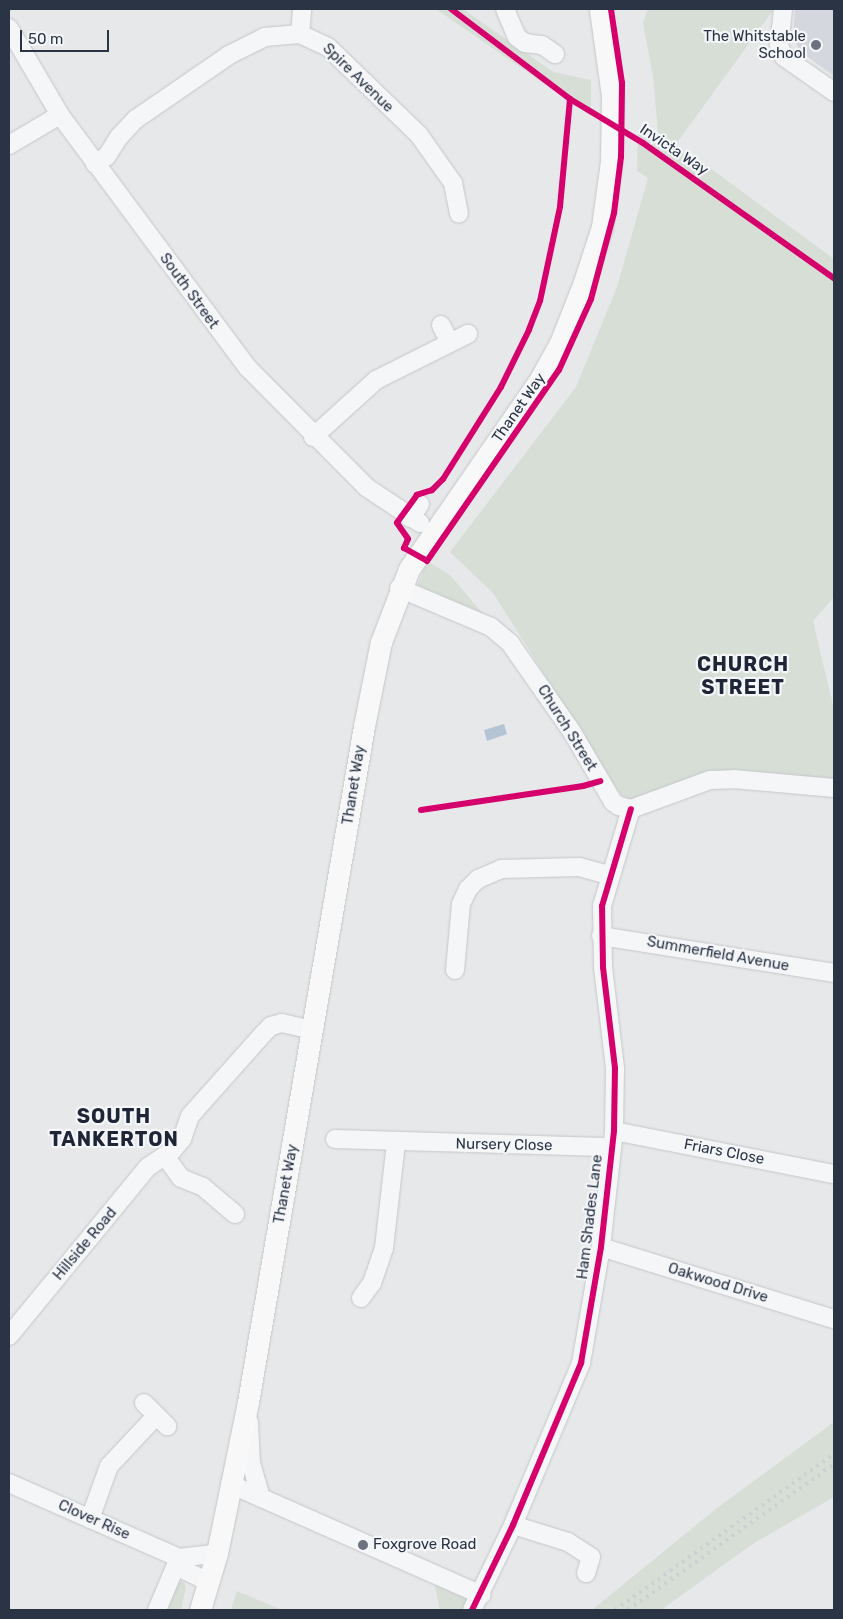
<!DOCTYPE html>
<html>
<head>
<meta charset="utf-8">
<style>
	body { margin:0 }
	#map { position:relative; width:843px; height:1619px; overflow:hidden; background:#e6e8ea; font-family:Rubik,sans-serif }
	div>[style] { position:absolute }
	.built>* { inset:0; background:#d4d7dd }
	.green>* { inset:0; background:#d6ded6 }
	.water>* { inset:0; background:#b4c4d5 }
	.roads { filter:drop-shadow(0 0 1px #c4c6c8) drop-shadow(0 0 1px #c4c6c8) }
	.minor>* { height:18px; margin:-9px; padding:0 9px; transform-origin:9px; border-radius:9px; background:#f5f6f7 }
	.major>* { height:21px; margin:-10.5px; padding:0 10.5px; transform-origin:10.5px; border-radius:10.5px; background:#f8f8f8 }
	.rail>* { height:4px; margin-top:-2px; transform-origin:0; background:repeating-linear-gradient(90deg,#cecfd2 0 2.5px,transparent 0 7.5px) }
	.cycleway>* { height:6px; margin:-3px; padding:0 3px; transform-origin:3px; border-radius:3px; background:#d6006c }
	.dots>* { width:14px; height:14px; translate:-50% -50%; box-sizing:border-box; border:2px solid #f4f6f9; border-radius:50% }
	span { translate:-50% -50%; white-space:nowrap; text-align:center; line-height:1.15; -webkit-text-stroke:4.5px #f4f6f9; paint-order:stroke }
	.poi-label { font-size:15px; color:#2b3445 }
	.right { translate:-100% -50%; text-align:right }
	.left { translate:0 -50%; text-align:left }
	.street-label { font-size:15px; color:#2b3445 }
	.district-label { font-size:20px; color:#1d2536; font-weight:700; letter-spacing:1px }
	.frame { position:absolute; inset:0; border:10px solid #2b3445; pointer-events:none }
	.scale { position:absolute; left:20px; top:30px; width:89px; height:22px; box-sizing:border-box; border:2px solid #2b3445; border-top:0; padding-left:6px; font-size:15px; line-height:18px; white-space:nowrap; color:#2b3445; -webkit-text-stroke:4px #f4f6f9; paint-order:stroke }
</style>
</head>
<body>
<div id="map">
	<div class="built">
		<i style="clip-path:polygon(795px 9px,834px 9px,834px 76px,801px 52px,793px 38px)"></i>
	</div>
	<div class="green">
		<i style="clip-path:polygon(436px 9px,463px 9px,553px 72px,591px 80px,591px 116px)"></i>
		<i style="clip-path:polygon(648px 9px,774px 9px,679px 140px,668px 141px,658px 132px,653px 76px,643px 23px)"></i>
		<i style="clip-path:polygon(638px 129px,703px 163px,834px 259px,834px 597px,813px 621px,834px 710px,834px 784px,701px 775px,633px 801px,621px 795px,493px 593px,450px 552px,576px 387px,617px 287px,648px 178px,637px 171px)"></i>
		<i style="clip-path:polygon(427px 561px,449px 574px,502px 636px,414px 594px)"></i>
		<i style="clip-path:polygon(834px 1422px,834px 1497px,754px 1543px,661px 1610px,592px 1610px,717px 1508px)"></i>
		<i style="clip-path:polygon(176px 1582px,184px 1582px,186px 1587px,181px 1610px,163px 1610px)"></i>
		<i style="clip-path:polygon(434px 1582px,469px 1597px,467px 1610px,440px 1610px)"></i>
		<i style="clip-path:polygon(237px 1591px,282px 1610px,231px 1610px)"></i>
	</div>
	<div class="water">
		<i style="clip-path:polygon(504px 724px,507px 734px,487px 741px,484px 730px)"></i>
	</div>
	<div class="roads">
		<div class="minor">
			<i style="left:505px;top:9px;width:30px;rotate:67deg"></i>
			<i style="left:517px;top:37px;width:10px;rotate:37deg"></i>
			<i style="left:525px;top:43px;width:17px;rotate:7deg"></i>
			<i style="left:542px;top:45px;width:16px;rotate:35deg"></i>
			<i style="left:783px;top:9px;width:37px;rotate:96deg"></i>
			<i style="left:779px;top:46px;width:12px;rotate:66deg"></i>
			<i style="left:784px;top:57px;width:61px;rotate:35deg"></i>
			<i style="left:9px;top:28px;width:101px;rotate:59.6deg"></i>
			<i style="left:60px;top:115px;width:314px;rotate:53.4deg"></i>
			<i style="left:247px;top:367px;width:169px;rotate:45.2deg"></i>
			<i style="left:366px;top:487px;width:65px;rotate:33.7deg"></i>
			<i style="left:300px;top:34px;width:25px;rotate:-85deg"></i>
			<i style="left:9px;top:145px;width:59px;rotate:-30.5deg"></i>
			<i style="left:95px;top:164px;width:14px;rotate:-34deg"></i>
			<i style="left:107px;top:156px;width:22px;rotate:-58deg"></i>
			<i style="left:119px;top:137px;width:25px;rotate:-47deg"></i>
			<i style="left:136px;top:119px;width:113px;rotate:-34.5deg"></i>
			<i style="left:229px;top:55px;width:40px;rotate:-26.6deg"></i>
			<i style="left:265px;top:37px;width:35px;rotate:-5deg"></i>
			<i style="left:300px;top:34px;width:31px;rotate:25deg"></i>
			<i style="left:328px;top:47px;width:127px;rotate:44deg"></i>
			<i style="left:419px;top:135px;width:59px;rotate:54.7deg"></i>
			<i style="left:453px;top:183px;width:31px;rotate:79deg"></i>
			<i style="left:441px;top:325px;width:20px;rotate:63deg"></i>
			<i style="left:313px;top:437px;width:85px;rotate:-42.1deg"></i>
			<i style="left:376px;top:380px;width:103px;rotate:-26.6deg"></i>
			<i style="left:410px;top:518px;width:17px;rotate:-54deg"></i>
			<i style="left:399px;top:588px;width:100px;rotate:23deg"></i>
			<i style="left:491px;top:627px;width:25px;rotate:40deg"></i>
			<i style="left:510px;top:643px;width:108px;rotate:55.1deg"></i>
			<i style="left:572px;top:732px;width:81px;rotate:59.6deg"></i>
			<i style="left:613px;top:802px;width:7px;rotate:34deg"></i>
			<i style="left:619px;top:806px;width:12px;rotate:14deg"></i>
			<i style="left:631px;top:809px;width:84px;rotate:-20.2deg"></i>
			<i style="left:710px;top:780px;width:24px;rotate:-2deg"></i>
			<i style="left:734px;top:779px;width:100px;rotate:5.1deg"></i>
			<i style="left:601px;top:936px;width:236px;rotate:9deg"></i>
			<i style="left:455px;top:970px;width:66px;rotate:-84.8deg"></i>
			<i style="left:461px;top:904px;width:17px;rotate:-65deg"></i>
			<i style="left:468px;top:889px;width:14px;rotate:-45deg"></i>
			<i style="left:478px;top:879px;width:25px;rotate:-23deg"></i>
			<i style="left:501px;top:869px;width:78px;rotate:-1.5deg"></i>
			<i style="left:579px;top:867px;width:31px;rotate:15deg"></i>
			<i style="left:614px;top:1131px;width:224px;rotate:11.1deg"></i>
			<i style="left:335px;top:1139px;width:277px;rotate:1.7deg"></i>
			<i style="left:165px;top:1156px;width:27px;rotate:54deg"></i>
			<i style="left:181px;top:1178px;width:24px;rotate:22deg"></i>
			<i style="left:203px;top:1187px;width:42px;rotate:40.2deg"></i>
			<i style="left:601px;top:1247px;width:244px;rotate:17.2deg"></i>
			<i style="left:361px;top:1298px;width:19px;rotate:-54deg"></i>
			<i style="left:372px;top:1283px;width:37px;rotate:-71deg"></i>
			<i style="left:384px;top:1248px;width:107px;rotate:-83.5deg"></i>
			<i style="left:9px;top:1336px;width:219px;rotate:-50.6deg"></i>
			<i style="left:148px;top:1167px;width:29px;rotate:-34deg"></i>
			<i style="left:172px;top:1151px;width:16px;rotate:-50deg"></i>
			<i style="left:182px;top:1139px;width:24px;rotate:-71deg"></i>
			<i style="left:190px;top:1116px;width:110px;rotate:-48.3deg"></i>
			<i style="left:263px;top:1034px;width:11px;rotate:-45deg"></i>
			<i style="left:271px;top:1026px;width:11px;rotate:-15deg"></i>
			<i style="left:282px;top:1023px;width:32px;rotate:13deg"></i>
			<i style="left:144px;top:1403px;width:33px;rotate:45deg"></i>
			<i style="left:249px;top:1422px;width:41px;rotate:87.2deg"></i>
			<i style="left:251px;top:1463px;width:36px;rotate:74deg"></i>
			<i style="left:9px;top:1483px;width:186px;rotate:23.8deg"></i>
			<i style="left:179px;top:1558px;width:38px;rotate:-7deg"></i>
			<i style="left:230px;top:1484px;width:275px;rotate:23.8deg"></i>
			<i style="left:90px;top:1519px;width:56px;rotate:-70.3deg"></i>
			<i style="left:109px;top:1466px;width:69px;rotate:-46.8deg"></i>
			<i style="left:513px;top:1525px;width:58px;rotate:17.2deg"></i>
			<i style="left:568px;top:1542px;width:27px;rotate:33deg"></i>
			<i style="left:591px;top:1557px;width:17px;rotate:107deg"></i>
			<i style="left:179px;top:1558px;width:15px;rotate:62deg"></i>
			<i style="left:186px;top:1571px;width:25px;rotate:26deg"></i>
			<i style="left:157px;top:1610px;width:56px;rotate:-67.1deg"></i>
			<i style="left:472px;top:1610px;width:94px;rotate:-64.2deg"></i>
			<i style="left:513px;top:1525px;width:176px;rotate:-67.2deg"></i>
			<i style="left:581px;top:1363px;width:118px;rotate:-80.2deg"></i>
			<i style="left:601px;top:1247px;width:117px;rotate:-83.6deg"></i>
			<i style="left:614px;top:1131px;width:63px;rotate:-89.1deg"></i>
			<i style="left:615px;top:1068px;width:102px;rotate:-96.8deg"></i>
			<i style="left:603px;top:967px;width:61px;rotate:-90.9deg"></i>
			<i style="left:602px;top:906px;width:101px;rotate:-73.4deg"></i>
		</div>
		<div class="major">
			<i style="left:200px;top:1610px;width:59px;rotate:-73.4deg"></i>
			<i style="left:217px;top:1553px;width:154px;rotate:-78.4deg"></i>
			<i style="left:248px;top:1402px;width:686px;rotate:-80.26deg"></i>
			<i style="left:364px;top:726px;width:86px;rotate:-78.6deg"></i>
			<i style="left:381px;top:642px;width:78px;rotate:-69deg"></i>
			<i style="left:409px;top:569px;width:231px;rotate:-55.4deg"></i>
			<i style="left:540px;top:379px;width:41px;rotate:-60.9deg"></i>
			<i style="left:560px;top:343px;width:62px;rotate:-68.4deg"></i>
			<i style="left:583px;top:285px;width:61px;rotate:-71.9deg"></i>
			<i style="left:602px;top:227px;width:67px;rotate:-82.2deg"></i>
			<i style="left:611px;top:161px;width:65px;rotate:-89.1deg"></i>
			<i style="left:612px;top:96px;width:88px;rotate:-97.9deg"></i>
		</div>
	</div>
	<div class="rail">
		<i style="left:615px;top:1610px;width:269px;rotate:-35.5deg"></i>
		<i style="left:628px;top:1610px;width:252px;rotate:-35.3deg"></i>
	</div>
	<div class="cycleway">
		<i style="left:451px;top:9px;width:149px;rotate:37.1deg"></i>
		<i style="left:570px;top:99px;width:85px;rotate:31.1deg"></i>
		<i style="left:643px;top:143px;width:234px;rotate:35.3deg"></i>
		<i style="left:570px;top:99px;width:108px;rotate:95.3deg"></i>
		<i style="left:560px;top:207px;width:96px;rotate:102deg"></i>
		<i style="left:540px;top:301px;width:31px;rotate:111deg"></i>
		<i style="left:529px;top:330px;width:64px;rotate:116.2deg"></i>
		<i style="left:501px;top:387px;width:109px;rotate:122.2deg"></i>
		<i style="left:443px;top:479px;width:16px;rotate:135deg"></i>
		<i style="left:432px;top:490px;width:16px;rotate:162deg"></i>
		<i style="left:417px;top:495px;width:34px;rotate:126deg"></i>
		<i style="left:397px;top:523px;width:19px;rotate:55deg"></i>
		<i style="left:408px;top:539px;width:10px;rotate:114deg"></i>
		<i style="left:404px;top:548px;width:26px;rotate:29deg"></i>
		<i style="left:427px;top:561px;width:232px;rotate:-55.4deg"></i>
		<i style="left:559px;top:370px;width:78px;rotate:-65.7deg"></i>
		<i style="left:591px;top:299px;width:89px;rotate:-75deg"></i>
		<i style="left:614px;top:213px;width:56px;rotate:-82.9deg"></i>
		<i style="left:621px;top:157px;width:74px;rotate:-89.2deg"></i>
		<i style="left:622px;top:83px;width:75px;rotate:-98.5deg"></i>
		<i style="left:421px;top:810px;width:164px;rotate:-8.4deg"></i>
		<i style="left:583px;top:786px;width:18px;rotate:-16deg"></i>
		<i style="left:472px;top:1610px;width:94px;rotate:-64.2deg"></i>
		<i style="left:513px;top:1525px;width:176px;rotate:-67.2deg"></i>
		<i style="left:581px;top:1363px;width:118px;rotate:-80.2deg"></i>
		<i style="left:601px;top:1247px;width:117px;rotate:-83.6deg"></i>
		<i style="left:614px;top:1131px;width:63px;rotate:-89.1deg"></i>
		<i style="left:615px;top:1068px;width:102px;rotate:-96.8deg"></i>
		<i style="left:603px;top:967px;width:61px;rotate:-90.9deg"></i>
		<i style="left:602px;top:906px;width:101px;rotate:-73.4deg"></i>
	</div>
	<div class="dots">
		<i style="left:816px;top:45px;background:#6c737f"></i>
		<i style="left:363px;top:1545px;background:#6c737f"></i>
	</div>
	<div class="poi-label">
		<span class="right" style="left:806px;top:45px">The Whitstable<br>School</span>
		<span class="left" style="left:373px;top:1545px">Foxgrove Road</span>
	</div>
	<div class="street-label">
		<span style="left:358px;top:78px;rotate:44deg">Spire Avenue</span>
		<span style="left:674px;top:150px;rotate:34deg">Invicta Way</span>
		<span style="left:189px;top:291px;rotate:54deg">South Street</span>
		<span style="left:519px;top:408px;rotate:-55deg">Thanet Way</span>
		<span style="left:567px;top:728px;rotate:58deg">Church Street</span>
		<span style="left:354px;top:785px;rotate:-81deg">Thanet Way</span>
		<span style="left:718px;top:954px;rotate:10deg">Summerfield Avenue</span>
		<span style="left:504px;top:1145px;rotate:1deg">Nursery Close</span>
		<span style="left:724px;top:1152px;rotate:11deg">Friars Close</span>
		<span style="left:286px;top:1184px;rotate:-80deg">Thanet Way</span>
		<span style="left:590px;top:1217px;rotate:-83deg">Ham Shades Lane</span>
		<span style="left:85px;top:1244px;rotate:-50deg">Hillside Road</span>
		<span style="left:718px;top:1283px;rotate:17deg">Oakwood Drive</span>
		<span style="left:94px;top:1520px;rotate:24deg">Clover Rise</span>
	</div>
	<div class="district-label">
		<span style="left:743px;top:676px">CHURCH<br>STREET</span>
		<span style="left:114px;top:1128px">SOUTH<br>TANKERTON</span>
	</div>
	<div class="frame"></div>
	<div class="scale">50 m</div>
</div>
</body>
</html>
